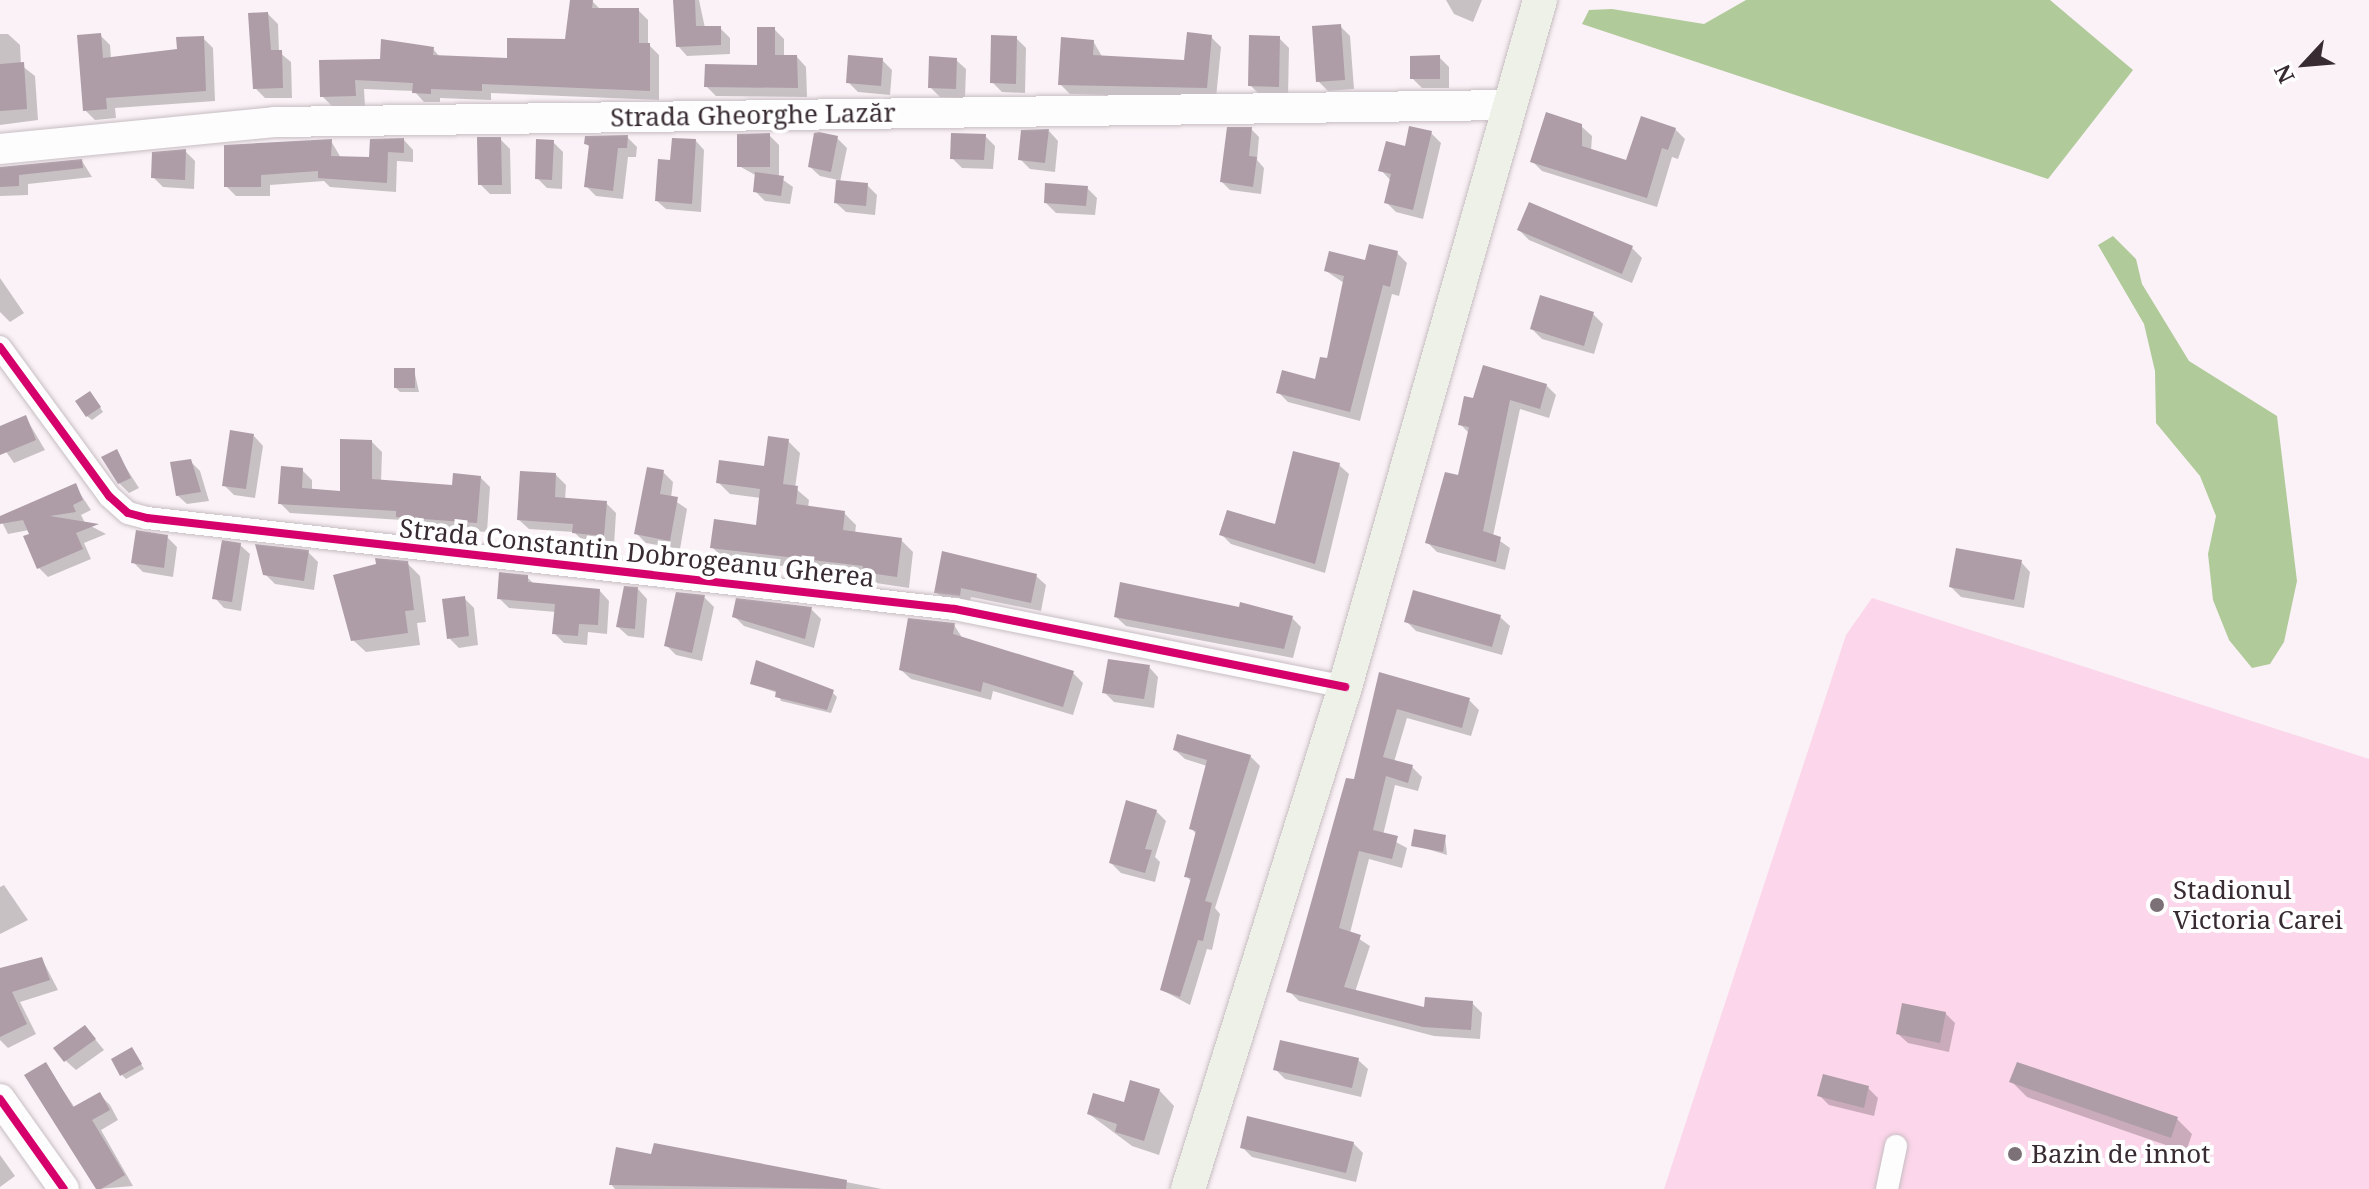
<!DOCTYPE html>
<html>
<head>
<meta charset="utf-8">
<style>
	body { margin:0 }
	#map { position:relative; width:2369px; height:1189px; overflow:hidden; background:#faf2f6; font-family:"Noto Serif",serif }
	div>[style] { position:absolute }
	.green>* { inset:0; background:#fcd6ea }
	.water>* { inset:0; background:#b0ca9a }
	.shadow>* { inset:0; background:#0003 }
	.building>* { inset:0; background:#ae9da7 }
	.roads { filter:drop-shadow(0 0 2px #c7bdc2) drop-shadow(0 0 2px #c7bdc2) }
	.street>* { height:22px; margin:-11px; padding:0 11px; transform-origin:11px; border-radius:11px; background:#fefdfe }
	.secondary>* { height:30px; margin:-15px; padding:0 15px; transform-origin:15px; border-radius:15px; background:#fefdfe }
	.primary>* { height:34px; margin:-17px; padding:0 17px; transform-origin:17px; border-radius:17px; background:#edf1e8 }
	.cycleway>* { height:8px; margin:-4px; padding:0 4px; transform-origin:4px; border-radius:4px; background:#d6006c }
	.dots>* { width:22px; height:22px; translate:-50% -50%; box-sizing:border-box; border:4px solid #fff; border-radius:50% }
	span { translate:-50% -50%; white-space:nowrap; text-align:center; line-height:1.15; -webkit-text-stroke:8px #fff; paint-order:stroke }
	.street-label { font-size:26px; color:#382b32 }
	.poi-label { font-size:26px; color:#382b32 }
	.left { translate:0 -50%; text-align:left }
	.north { position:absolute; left:2265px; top:24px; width:80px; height:80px; -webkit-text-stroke:6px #fff; paint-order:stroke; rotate:244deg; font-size:22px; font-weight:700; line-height:32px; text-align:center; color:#382b32 }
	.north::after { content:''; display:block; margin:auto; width:28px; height:36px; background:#382b32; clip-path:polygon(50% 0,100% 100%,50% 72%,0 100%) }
</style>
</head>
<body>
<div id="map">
	<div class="green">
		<i style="clip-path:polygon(1872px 598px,2369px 759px,2369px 1189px,1664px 1189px,1846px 635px)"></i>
	</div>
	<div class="water">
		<i style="clip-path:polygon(1746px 0,2050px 0,2133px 70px,2048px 179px,1582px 24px,1589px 10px,1612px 9px,1704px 24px)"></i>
		<i style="clip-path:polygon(2113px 236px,2136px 259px,2142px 284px,2189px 361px,2277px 416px,2297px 581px,2284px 642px,2270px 664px,2252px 668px,2229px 640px,2213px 600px,2208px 554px,2216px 516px,2200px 476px,2156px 423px,2155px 371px,2144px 324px,2098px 245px)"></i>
	</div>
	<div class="shadow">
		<i style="clip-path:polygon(572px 0,592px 1px,601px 10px,638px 10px,648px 20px,648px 44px,659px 55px,659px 100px,491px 93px,491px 100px,440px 98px,440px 102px,424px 102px,414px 91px,364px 89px,365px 106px,332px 106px,322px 96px,382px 60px,433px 49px,440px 57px,509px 60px,567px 41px)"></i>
		<i style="clip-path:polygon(675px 0,699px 0,705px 28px,720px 28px,730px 38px,730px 54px,687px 56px,678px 46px)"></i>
		<i style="clip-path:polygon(1446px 0,1482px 0,1473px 22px,1454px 14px)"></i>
		<i style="clip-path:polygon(268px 14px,278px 24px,279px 52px,291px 62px,292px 98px,265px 98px,255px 88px)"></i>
		<i style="clip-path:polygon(1340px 26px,1350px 36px,1354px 89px,1328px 91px,1318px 81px)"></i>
		<i style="clip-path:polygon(774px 29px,784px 39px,784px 57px,797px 57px,806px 67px,807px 97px,716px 96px,706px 86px,759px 67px)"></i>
		<i style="clip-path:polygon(0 34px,8px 34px,20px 45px,21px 65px,35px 76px,38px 120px,0 125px)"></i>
		<i style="clip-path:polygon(100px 35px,110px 45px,111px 59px,179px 51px,203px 38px,213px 48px,215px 101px,115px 108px,116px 118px,95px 120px,85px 110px)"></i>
		<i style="clip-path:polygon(1211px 37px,1221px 47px,1216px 98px,1070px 94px,1060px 84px,1093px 41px,1103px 58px,1186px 62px)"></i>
		<i style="clip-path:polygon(1016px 38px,1026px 48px,1025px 93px,1002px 92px,992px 82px)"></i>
		<i style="clip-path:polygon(1279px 38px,1289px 48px,1288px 96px,1260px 95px,1250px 85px)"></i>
		<i style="clip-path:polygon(1439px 57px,1449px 67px,1449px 88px,1422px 88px,1412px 78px)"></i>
		<i style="clip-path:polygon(882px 60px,892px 70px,890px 95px,858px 92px,848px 82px)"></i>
		<i style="clip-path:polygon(956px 60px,966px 69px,965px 98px,940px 97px,930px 87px)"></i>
		<i style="clip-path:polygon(1581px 126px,1592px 136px,1591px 151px,1628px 162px,1675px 129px,1685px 139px,1678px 159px,1672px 157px,1657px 207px,1542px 171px,1532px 161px)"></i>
		<i style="clip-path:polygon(1251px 129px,1259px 137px,1257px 160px,1264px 168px,1261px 194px,1230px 190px,1222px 182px)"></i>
		<i style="clip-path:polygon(1049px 131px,1058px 141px,1055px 172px,1030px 169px,1020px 159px)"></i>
		<i style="clip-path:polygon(1431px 133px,1441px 143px,1423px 219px,1396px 212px,1386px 202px,1391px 181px,1381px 170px)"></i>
		<i style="clip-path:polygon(769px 135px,779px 145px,779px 177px,793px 187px,790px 204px,765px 201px,755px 191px,757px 176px,739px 166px)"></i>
		<i style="clip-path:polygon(985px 136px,995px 146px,993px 169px,962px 168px,952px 158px)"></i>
		<i style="clip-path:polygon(627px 137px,637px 147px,636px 157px,628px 157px,623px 199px,596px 196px,586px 186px,591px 148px,586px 144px)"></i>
		<i style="clip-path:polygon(837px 138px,847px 148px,840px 182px,867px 185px,877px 195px,875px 215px,846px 212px,836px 203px,838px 180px,820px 176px,810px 167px)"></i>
		<i style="clip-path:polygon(500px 139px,510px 149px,511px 194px,490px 194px,480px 184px)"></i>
		<i style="clip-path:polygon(404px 140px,413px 150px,413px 162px,397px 161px,396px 192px,330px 187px,324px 181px,270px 185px,270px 196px,236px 196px,226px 186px,331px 141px,341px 158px,371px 159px)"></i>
		<i style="clip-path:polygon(696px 141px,704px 150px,701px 212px,666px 209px,657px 201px,671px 162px)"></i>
		<i style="clip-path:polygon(553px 142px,563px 152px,562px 189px,547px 188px,537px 178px)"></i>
		<i style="clip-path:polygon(185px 151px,195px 161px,194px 189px,163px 187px,153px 177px)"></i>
		<i style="clip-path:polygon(82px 161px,92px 177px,28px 184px,28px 195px,0 196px,0 169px)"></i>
		<i style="clip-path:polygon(1087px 188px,1097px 198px,1095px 215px,1056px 213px,1046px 203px)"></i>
		<i style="clip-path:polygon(1519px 230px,1632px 248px,1642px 258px,1632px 283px,1529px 240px)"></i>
		<i style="clip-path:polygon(1397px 253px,1407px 263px,1399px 296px,1392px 294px,1360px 421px,1288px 402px,1278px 392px,1316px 381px,1328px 361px,1344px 283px,1326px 271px)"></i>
		<i style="clip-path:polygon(0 278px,24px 313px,10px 322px,0 312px)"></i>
		<i style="clip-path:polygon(1593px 314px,1603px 324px,1594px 354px,1542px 339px,1532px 329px)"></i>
		<i style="clip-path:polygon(414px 370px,419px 392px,400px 392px,396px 388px)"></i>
		<i style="clip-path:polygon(1546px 385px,1556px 395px,1549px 418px,1520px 409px,1493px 536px,1510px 548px,1505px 570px,1437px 552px,1427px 542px,1459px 477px,1469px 433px,1460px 424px,1475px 401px)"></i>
		<i style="clip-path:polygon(94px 398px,103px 412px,92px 420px,87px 416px)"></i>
		<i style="clip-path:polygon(26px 418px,45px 450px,14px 463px,0 443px,0 428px)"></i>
		<i style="clip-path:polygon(254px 436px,263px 446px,255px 498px,234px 495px,224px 485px)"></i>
		<i style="clip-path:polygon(788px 441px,800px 453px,795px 488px,809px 500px,808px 508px,844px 513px,856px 525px,855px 534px,901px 540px,913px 552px,909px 588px,876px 583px,869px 576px,724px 559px,712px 547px,758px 527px,761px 498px,730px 494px,718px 482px,766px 469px)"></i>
		<i style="clip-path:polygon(372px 442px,382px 452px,381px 482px,454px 487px,480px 477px,490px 487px,487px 532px,408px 526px,402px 520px,290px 513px,280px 503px,302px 470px,312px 480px,312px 491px,342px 493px)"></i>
		<i style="clip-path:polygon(116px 452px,139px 488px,129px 493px,119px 483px)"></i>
		<i style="clip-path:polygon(190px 461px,200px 471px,209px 501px,187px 504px,177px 495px)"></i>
		<i style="clip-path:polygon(1339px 465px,1349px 474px,1325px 573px,1231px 544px,1221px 534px,1276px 527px)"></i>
		<i style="clip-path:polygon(663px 472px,673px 482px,671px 498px,687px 509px,680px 549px,646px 543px,636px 533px)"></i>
		<i style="clip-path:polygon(556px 475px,566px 485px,565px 500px,606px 503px,616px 513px,614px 545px,584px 542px,574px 532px,529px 529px,519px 520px)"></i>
		<i style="clip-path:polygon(75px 486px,91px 510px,81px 515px,85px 523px,106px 534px,84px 543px,91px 559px,48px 577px,38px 567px,29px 530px,8px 534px,0 518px)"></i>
		<i style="clip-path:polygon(167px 537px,177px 547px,173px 577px,143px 572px,133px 562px)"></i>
		<i style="clip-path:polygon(240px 545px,250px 554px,241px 611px,224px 608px,215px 598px)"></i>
		<i style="clip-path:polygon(308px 552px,318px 562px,314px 590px,275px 584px,265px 574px)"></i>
		<i style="clip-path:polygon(2021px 562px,2030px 572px,2024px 608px,1961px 597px,1951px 587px)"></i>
		<i style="clip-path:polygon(407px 563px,420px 576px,426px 622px,417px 623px,420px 645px,366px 652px,353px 640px)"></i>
		<i style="clip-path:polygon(1036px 576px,1046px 585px,1041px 611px,971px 597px,969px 605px,946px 602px,936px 592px)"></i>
		<i style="clip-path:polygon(527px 577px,535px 585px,600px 591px,609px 601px,607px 634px,588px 632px,587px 645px,564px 643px,554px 633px,556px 612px,509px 608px,499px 598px)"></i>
		<i style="clip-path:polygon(638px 589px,647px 599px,644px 638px,628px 636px,618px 627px)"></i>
		<i style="clip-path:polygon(704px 597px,714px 607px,702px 661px,676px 655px,667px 646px)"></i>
		<i style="clip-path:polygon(464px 598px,474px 608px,478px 645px,459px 648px,449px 638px)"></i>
		<i style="clip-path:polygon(811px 609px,821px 619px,814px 648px,744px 626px,734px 616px)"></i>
		<i style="clip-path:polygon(1116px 617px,1292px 618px,1301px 627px,1293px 658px,1126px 626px)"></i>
		<i style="clip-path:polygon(1500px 617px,1510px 626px,1502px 655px,1416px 631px,1406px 621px)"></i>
		<i style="clip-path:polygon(954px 625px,963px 639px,1073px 673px,1083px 683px,1073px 715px,993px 691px,991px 700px,911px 679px,901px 670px)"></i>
		<i style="clip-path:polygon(1149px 667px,1158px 677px,1154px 708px,1114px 702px,1104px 692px)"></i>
		<i style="clip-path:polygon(1380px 674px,1469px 700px,1479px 710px,1471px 736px,1407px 718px,1394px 762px,1412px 767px,1422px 777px,1418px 791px,1395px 785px,1383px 835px,1407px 848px,1402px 868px,1369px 859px,1350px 933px,1370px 946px,1355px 992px,1426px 1010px,1472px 1003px,1482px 1013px,1480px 1039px,1434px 1036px,1299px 1001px,1289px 991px,1355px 782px)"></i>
		<i style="clip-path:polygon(752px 684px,832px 692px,837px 697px,831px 713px,781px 701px,778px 693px)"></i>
		<i style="clip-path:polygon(1175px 750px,1250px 756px,1260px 766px,1215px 908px,1220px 914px,1212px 950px,1207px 949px,1190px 1005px,1162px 990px,1192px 882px,1186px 876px,1197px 835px,1191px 828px,1207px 766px,1185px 759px)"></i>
		<i style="clip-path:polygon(1156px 811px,1166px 821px,1155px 857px,1160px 862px,1155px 882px,1121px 873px,1111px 863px)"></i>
		<i style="clip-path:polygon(1445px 837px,1447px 855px,1414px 845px)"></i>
		<i style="clip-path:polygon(4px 885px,28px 920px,0 934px,0 887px)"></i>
		<i style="clip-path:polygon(42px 959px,58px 990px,20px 1002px,36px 1034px,8px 1048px,0 1040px,0 972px)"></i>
		<i style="clip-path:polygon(1945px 1013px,1955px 1023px,1949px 1052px,1908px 1043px,1898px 1034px)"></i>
		<i style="clip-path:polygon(85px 1027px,104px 1050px,76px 1070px,66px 1061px)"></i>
		<i style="clip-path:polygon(132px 1049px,144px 1069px,126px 1079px,122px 1075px)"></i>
		<i style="clip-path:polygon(1358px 1060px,1368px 1069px,1361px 1097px,1285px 1079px,1275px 1069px)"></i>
		<i style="clip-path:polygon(46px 1065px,75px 1108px,100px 1095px,110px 1105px,118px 1120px,101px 1130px,133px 1186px,98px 1189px)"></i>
		<i style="clip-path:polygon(2012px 1082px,2177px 1119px,2192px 1134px,2186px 1152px,2027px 1097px)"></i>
		<i style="clip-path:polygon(1868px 1088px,1878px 1098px,1874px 1116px,1829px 1105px,1819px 1095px)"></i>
		<i style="clip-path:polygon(1159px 1090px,1174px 1106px,1159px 1155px,1132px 1146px,1089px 1114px)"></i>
		<i style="clip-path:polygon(1353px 1143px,1363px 1153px,1356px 1182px,1252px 1157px,1242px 1147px)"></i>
		<i style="clip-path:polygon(655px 1145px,882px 1189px,615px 1189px,611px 1184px,653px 1156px)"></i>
		<i style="clip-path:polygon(0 1155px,15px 1176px,0 1187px)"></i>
	</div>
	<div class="building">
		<i style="clip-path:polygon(570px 0,593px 0,592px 8px,639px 8px,639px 43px,650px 43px,650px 91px,482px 84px,482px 91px,431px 89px,431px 94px,412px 93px,413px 83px,355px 80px,356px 96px,320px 97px,319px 60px,380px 59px,381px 39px,434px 47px,433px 55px,507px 58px,507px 38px,565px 39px)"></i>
		<i style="clip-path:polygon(673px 0,695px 0,696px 26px,721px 26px,721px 45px,676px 47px)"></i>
		<i style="clip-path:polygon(268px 12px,271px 50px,282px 50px,283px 88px,253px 89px,248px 13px)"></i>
		<i style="clip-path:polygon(1341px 24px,1345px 80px,1316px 82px,1312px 26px)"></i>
		<i style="clip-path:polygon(757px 27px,775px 27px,775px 55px,797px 55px,798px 88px,704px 87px,705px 64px,757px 65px)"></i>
		<i style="clip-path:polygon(1187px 32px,1212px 35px,1207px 88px,1058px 85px,1061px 37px,1094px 40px,1093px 55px,1184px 60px)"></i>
		<i style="clip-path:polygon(101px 33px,103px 58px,177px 49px,176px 37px,204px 36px,206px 91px,106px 98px,107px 109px,83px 111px,77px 35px)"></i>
		<i style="clip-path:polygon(991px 35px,1017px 36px,1016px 84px,990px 83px)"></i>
		<i style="clip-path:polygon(1249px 35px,1280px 36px,1279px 87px,1248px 86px)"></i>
		<i style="clip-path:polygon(848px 55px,883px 58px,881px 86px,846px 83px)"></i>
		<i style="clip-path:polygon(1440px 55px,1440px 79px,1410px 79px,1410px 56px)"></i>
		<i style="clip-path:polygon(929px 56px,957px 58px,956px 89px,928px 88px)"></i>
		<i style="clip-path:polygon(24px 62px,27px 109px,0 111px,0 64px)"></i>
		<i style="clip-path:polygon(1546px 112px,1582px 124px,1582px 146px,1626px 160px,1641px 116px,1676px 128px,1668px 150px,1662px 148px,1647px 198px,1530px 162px)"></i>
		<i style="clip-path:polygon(1409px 126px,1432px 131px,1413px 210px,1384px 203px,1391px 174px,1378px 171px,1386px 141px,1405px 146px)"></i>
		<i style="clip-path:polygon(1227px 127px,1252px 127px,1249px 156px,1257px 157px,1253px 187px,1220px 182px)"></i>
		<i style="clip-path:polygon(1049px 129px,1045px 163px,1018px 160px,1021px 130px)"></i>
		<i style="clip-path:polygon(819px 132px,838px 136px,831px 172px,808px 167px,814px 133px)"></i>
		<i style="clip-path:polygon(770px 133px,770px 167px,737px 167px,737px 134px)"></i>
		<i style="clip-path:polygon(951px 133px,986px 134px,984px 160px,950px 159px)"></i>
		<i style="clip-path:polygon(628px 135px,627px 148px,618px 148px,613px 191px,584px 187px,589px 145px,584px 144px,585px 136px)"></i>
		<i style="clip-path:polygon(477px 137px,501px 137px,502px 185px,478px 185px)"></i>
		<i style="clip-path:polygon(404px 138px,404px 153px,388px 152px,387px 183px,318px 178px,318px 171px,261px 175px,261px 187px,224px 187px,224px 145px,332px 139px,331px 156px,369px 157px,370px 139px)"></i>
		<i style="clip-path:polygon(672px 138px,696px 139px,692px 204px,655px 201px,658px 159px,670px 160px)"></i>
		<i style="clip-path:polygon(536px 139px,554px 140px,552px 180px,535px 179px)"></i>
		<i style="clip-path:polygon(186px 149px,185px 180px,151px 178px,152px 152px)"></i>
		<i style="clip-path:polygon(82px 159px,83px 168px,19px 175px,19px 186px,0 187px,0 167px)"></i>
		<i style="clip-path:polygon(755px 172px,784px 176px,781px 196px,753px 192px)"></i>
		<i style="clip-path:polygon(836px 180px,868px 183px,866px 206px,834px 203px)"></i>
		<i style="clip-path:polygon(1045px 183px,1088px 186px,1086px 206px,1044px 203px)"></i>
		<i style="clip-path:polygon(1529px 202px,1633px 246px,1622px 274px,1517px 230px)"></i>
		<i style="clip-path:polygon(1369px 244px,1398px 251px,1390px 287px,1383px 285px,1350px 412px,1276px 393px,1282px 370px,1315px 379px,1320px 357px,1327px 358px,1344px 276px,1324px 271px,1329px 251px,1365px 260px)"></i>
		<i style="clip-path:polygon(1540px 295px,1594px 312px,1584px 346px,1530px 329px)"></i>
		<i style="clip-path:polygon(1483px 365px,1547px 384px,1540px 409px,1510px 400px,1483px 531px,1501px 537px,1496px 562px,1425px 543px,1445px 472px,1458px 475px,1469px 427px,1458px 425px,1464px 396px,1473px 398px)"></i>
		<i style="clip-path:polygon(394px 368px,415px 368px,415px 388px,394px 388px)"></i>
		<i style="clip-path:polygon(90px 391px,101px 407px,86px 417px,75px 401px)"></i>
		<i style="clip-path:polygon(26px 415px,36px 440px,0 455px,0 426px)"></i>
		<i style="clip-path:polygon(230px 430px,254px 434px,246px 489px,222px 486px)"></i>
		<i style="clip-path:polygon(768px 436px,789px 439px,783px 484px,798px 486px,796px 504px,845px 511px,843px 530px,902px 538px,897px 577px,862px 572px,863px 566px,710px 548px,714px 519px,756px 525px,760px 489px,716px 483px,719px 460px,764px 466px)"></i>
		<i style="clip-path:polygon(340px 439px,372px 440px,372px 479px,452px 485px,453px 473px,481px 476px,477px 523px,396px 517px,396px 511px,278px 504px,281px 466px,303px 468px,302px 488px,340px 491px)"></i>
		<i style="clip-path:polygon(117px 449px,131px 478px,118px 484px,101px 457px)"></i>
		<i style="clip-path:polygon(1293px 451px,1340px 463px,1315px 564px,1219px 535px,1227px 510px,1275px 524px)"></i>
		<i style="clip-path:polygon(191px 459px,201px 492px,176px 496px,170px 462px)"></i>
		<i style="clip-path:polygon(647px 467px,664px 470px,660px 494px,678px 497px,670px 541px,634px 534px)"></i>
		<i style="clip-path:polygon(520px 471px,556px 473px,555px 497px,607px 501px,604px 536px,572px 533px,573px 524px,517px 520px)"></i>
		<i style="clip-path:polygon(76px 483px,83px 500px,73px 505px,76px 512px,50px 516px,99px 524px,76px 533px,83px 549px,37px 569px,23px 536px,29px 534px,23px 520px,0 524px,0 516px)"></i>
		<i style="clip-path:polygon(136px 530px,168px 535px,164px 568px,131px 563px)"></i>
		<i style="clip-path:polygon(222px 540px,241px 543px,232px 602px,212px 599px)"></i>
		<i style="clip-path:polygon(255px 544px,309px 550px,304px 581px,263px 575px)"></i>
		<i style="clip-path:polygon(1956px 548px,2022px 560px,2014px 600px,1949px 587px)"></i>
		<i style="clip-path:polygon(942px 551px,1037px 574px,1031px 603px,961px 588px,960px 596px,934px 593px)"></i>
		<i style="clip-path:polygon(375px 558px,408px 561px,414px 610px,405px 611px,408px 633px,351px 641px,333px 575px,376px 564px)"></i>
		<i style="clip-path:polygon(499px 572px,528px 575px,528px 582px,600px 589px,598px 625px,579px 624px,578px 636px,552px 634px,555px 604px,497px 599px)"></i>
		<i style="clip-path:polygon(1120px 582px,1239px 607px,1240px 602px,1293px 616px,1284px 649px,1114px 617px)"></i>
		<i style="clip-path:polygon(624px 586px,638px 587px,635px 629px,616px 627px)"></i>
		<i style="clip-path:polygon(1413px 590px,1501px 615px,1492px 647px,1404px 622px)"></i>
		<i style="clip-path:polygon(676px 592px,705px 595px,692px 653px,664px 646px)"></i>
		<i style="clip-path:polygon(465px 596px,469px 636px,447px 639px,442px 599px)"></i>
		<i style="clip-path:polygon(736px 598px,812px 607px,805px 639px,732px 617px)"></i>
		<i style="clip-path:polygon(908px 618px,955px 623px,953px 634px,1074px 671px,1063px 707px,983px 682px,981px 692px,899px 670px)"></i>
		<i style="clip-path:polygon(1108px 659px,1150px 665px,1144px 699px,1102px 693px)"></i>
		<i style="clip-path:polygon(756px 660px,834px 690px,827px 710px,775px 697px,776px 691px,750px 684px)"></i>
		<i style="clip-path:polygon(1379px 672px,1470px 698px,1462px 728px,1397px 709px,1383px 757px,1413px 765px,1408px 783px,1386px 776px,1373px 830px,1398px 836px,1392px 859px,1359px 851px,1339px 928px,1361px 935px,1344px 987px,1424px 1007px,1425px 997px,1473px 1001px,1471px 1030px,1423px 1027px,1286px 992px,1346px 778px,1354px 779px)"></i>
		<i style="clip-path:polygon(1177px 734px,1251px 755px,1205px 901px,1212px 903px,1203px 941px,1198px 940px,1180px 997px,1160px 990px,1191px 878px,1184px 877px,1196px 831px,1189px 829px,1207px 760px,1173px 750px)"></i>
		<i style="clip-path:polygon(1126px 800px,1157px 810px,1145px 849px,1152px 850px,1145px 873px,1109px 863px)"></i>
		<i style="clip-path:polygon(1414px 829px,1446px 835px,1443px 852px,1411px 846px)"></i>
		<i style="clip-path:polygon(42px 957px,50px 980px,12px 992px,27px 1024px,0 1037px,0 968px)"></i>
		<i style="clip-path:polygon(1902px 1003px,1946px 1012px,1940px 1043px,1896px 1034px)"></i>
		<i style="clip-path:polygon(85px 1025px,96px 1039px,64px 1062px,53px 1048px)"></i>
		<i style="clip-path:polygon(1280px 1040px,1359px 1058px,1352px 1088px,1273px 1070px)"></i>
		<i style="clip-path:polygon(132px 1047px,142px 1064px,120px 1076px,111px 1059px)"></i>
		<i style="clip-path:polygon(46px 1062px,73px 1107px,100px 1092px,110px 1110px,92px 1120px,125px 1175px,101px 1189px,96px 1189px,24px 1075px)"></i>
		<i style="clip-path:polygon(2017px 1062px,2178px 1117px,2171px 1138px,2009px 1082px)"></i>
		<i style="clip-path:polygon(1823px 1074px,1869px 1086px,1864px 1108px,1817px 1096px)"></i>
		<i style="clip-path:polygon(1130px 1080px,1160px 1089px,1144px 1141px,1115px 1132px,1117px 1124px,1087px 1114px,1093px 1093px,1124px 1102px)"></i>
		<i style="clip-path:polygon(1247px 1116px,1354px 1142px,1346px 1173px,1240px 1148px)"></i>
		<i style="clip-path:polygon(654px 1143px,847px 1180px,846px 1189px,609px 1185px,616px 1147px,651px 1154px)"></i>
	</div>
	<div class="roads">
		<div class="street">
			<i style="left:0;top:347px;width:185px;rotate:53.8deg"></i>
			<i style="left:109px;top:496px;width:25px;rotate:42deg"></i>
			<i style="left:128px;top:513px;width:20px;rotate:15deg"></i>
			<i style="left:147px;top:518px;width:813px;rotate:6.43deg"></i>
			<i style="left:955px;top:609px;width:398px;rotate:11.3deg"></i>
			<i style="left:1887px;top:1189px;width:44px;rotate:-78.2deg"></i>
		</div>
		<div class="secondary">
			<i style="left:0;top:149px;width:276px;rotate:-5.6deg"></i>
			<i style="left:275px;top:122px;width:1232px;rotate:-0.79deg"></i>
			<i style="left:0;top:1099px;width:110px;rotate:54.6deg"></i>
		</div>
		<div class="primary">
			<i style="left:1188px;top:1189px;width:526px;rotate:-72.63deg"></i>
			<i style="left:1345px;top:687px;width:714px;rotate:-74.15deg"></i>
		</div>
	</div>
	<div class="cycleway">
		<i style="left:0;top:347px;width:185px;rotate:53.8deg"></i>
		<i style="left:109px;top:496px;width:25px;rotate:42deg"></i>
		<i style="left:128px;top:513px;width:20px;rotate:15deg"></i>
		<i style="left:147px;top:518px;width:813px;rotate:6.43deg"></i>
		<i style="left:955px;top:609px;width:398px;rotate:11.3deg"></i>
		<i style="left:0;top:1099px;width:110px;rotate:54.6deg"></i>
	</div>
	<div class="dots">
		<i style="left:2157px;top:905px;background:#7c7177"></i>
		<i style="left:2015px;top:1154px;background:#7c7177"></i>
	</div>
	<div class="street-label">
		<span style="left:753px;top:115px;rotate:-1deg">Strada Gheorghe Lazăr</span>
		<span style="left:637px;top:553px;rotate:6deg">Strada Constantin Dobrogeanu Gherea</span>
	</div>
	<div class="poi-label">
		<span class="left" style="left:2173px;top:905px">Stadionul<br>Victoria Carei</span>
		<span class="left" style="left:2031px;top:1154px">Bazin de innot</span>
	</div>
	<div class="north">N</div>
</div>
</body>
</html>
